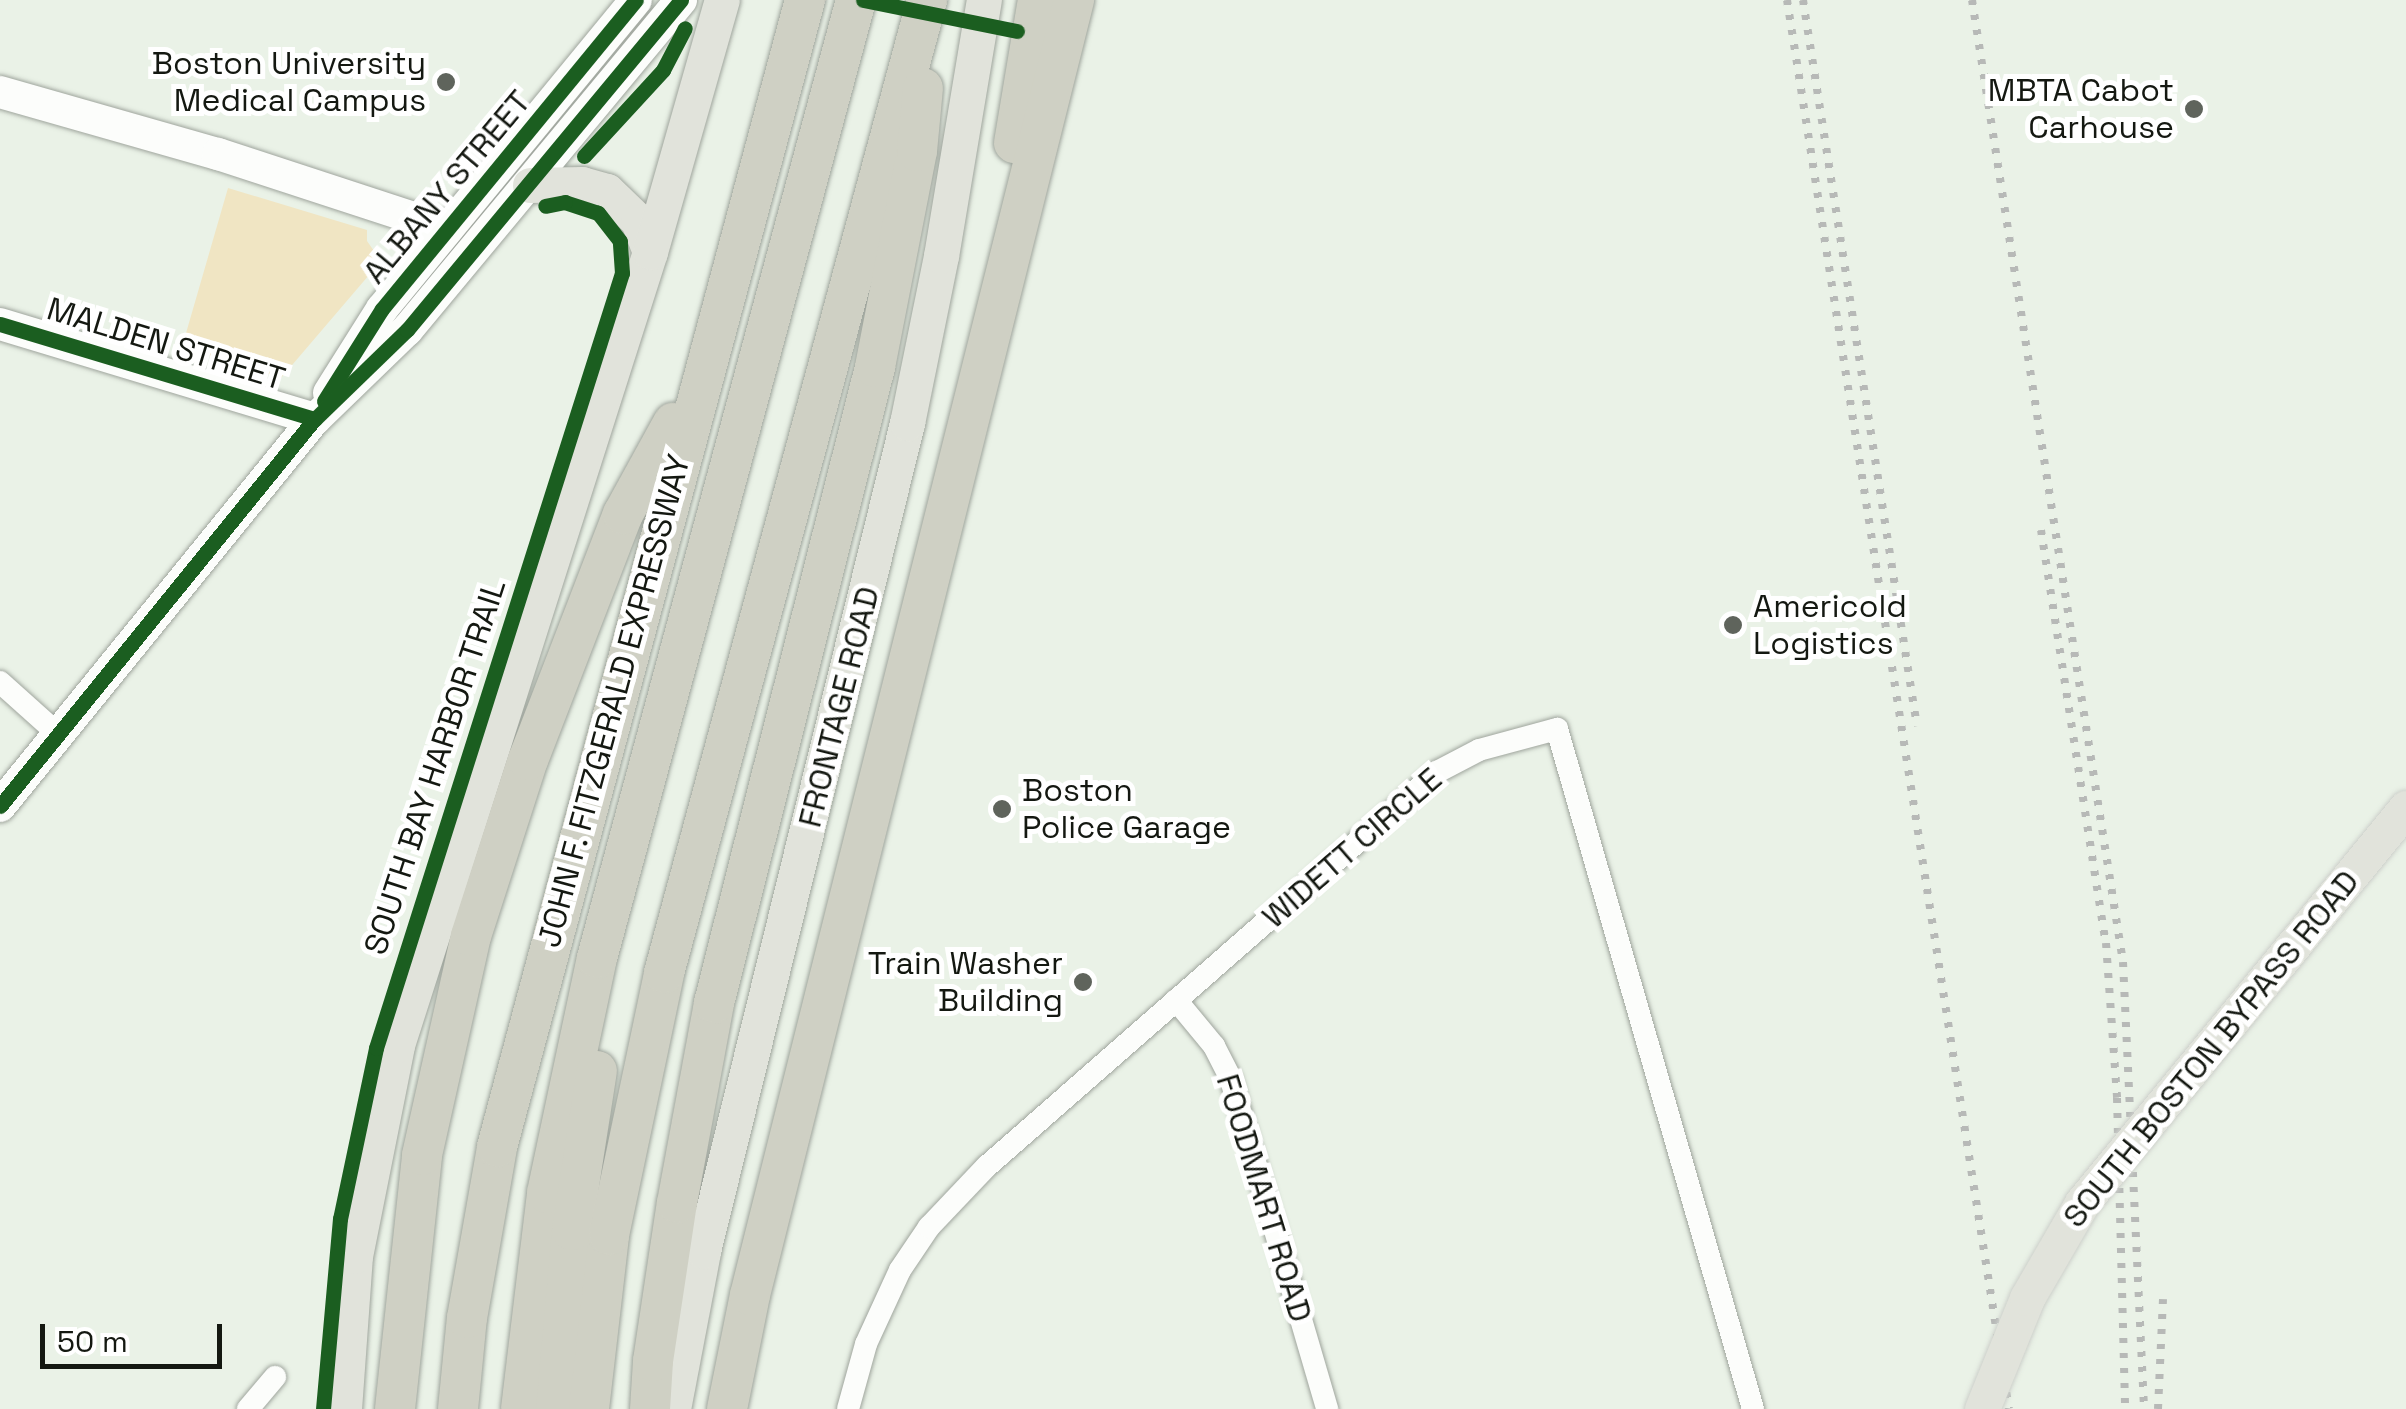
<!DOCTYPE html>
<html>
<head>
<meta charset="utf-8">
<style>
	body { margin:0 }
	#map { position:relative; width:2406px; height:1409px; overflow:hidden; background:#eaf2e7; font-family:"Space Grotesk",sans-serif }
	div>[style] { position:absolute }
	.green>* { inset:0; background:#f0e5c3 }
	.roads { filter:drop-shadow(0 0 2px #9fa59d) drop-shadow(0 0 2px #9fa59d) }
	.street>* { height:22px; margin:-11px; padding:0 11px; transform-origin:11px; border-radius:11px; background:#fcfdfb }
	.secondary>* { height:32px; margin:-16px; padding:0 16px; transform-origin:16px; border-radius:16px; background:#fcfdfb }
	.primary>* { height:35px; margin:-17.5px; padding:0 17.5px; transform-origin:17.5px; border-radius:17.5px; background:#e1e3db }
	.highway>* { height:40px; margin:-20px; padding:0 20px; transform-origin:20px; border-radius:20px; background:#cfd0c4 }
	.rail>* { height:8px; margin-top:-4px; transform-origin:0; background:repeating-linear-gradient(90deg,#b7b9b7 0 5px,transparent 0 15px) }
	.bridges { filter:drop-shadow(0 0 2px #cdd0cb) drop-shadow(0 0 2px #cdd0cb) }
	.primary-bridge>* { height:35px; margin:-17.5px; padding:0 17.5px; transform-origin:17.5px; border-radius:17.5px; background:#e1e3db }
	.cycleway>* { height:15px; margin:-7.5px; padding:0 7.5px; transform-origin:7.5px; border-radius:7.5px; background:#1b5e20 }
	.dots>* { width:28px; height:28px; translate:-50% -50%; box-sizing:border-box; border:5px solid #fff; border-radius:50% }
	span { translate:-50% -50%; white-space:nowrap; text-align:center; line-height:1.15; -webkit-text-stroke:10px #fff; paint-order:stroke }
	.poi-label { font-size:32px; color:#141811 }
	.right { translate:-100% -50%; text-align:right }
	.left { translate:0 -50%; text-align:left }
	.street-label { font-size:32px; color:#141811 }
	.scale { position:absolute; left:40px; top:1324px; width:182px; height:45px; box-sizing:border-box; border:5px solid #141811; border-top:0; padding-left:12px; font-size:30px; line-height:35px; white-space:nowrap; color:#141811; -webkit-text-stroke:8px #fff; paint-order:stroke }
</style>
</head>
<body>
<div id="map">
	<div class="green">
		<i style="clip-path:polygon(228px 188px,367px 230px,367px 241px,381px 261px,281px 378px,182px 347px)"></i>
	</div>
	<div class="roads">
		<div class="street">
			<i style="left:0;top:682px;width:78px;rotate:41.9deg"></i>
			<i style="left:1176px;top:1000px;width:60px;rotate:50.4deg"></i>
			<i style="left:1214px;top:1046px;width:38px;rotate:63deg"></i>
			<i style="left:1231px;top:1080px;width:343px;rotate:73.7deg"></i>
			<i style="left:248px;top:1409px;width:42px;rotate:-49.8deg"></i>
			<i style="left:848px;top:1409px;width:67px;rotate:-74.5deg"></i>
			<i style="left:866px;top:1344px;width:81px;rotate:-65.3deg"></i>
			<i style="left:900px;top:1270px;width:52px;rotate:-56deg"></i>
			<i style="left:929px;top:1227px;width:83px;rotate:-46.5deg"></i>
			<i style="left:986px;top:1167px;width:600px;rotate:-41.21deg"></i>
			<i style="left:1437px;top:772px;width:47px;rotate:-27.6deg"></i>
			<i style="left:1479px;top:750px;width:81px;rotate:-15.1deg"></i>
			<i style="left:1557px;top:729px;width:708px;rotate:73.92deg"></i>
		</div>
		<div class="secondary">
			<i style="left:0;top:92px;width:227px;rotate:15.9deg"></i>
			<i style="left:218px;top:154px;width:241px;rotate:18.1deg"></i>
			<i style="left:0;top:324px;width:329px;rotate:16.8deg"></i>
			<i style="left:329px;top:393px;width:99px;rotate:-57.8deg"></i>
			<i style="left:382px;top:309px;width:400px;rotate:-50.6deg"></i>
			<i style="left:0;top:806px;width:499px;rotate:-50.9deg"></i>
			<i style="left:315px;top:419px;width:128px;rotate:-44.1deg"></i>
			<i style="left:407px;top:330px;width:429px;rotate:-50.3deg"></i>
		</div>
		<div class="primary">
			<i style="left:530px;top:185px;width:52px;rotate:-1.1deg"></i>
			<i style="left:582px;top:184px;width:26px;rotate:16deg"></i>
			<i style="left:607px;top:191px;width:43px;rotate:44.1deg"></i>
			<i style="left:638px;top:221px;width:33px;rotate:69deg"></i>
			<i style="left:344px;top:1409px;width:153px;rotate:-85.9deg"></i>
			<i style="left:355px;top:1256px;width:215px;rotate:-78.7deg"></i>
			<i style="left:397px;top:1045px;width:832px;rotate:-72.31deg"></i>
			<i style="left:650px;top:252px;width:262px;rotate:-74.1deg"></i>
			<i style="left:673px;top:1409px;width:161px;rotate:-79.2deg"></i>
			<i style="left:703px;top:1251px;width:853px;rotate:-76.16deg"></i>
			<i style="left:907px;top:423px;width:170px;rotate:-78.5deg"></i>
			<i style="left:941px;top:256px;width:260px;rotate:-80.5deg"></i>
		</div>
		<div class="highway">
			<i style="left:1014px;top:143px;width:145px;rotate:-80.5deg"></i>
			<i style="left:395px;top:1409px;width:255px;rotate:-83.9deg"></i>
			<i style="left:422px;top:1155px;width:224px;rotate:-77.4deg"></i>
			<i style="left:471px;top:936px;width:185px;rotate:-72.1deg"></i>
			<i style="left:528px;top:760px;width:264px;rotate:-68.9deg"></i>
			<i style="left:623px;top:514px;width:104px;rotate:-61.2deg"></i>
			<i style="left:458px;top:1409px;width:91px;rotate:-84.4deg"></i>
			<i style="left:467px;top:1318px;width:174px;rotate:-80deg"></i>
			<i style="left:497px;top:1147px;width:1188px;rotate:-74.97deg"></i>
			<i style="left:521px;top:1409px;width:218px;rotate:-83.1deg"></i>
			<i style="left:547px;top:1193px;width:240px;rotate:-78deg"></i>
			<i style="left:597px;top:958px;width:992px;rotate:-74.87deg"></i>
			<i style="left:556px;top:1409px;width:180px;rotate:-84.9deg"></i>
			<i style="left:572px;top:1230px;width:161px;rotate:-81.1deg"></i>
			<i style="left:589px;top:1409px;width:175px;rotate:-83.4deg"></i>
			<i style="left:609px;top:1235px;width:268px;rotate:-78.1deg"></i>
			<i style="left:664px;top:973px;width:1008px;rotate:-74.87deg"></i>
			<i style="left:650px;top:1409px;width:48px;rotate:-86.4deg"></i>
			<i style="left:653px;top:1361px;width:160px;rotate:-81.4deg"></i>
			<i style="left:677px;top:1203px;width:203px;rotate:-79.5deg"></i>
			<i style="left:714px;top:1003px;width:656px;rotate:-75.79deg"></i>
			<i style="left:875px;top:367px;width:220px;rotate:-79deg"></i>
			<i style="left:917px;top:151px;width:63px;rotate:-84.6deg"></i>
			<i style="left:727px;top:1409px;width:116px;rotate:-78.6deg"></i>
			<i style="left:750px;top:1295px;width:1335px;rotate:-75.95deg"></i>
		</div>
	</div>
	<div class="rail">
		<i style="left:1787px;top:0;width:1426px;rotate:81.05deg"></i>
		<i style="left:1803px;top:0;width:735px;rotate:81.08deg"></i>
		<i style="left:1972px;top:0;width:974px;rotate:81.08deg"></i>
		<i style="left:2123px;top:962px;width:447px;rotate:87.3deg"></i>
		<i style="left:2041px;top:530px;width:418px;rotate:81.1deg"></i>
		<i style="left:2106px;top:943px;width:155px;rotate:85.9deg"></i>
		<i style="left:2117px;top:1098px;width:311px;rotate:88.5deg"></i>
		<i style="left:2158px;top:1409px;width:110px;rotate:-87.4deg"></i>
	</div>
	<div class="bridges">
		<div class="primary-bridge">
			<i style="left:1982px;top:1409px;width:120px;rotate:-67.9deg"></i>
			<i style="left:2027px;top:1298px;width:110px;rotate:-59.9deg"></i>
			<i style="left:2082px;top:1203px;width:511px;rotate:-50.64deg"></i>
		</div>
	</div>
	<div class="cycleway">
		<i style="left:863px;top:0;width:157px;rotate:11.4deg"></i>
		<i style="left:584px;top:156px;width:117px;rotate:-47.4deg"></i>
		<i style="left:663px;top:70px;width:47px;rotate:-62.4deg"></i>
		<i style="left:0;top:324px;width:329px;rotate:16.8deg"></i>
		<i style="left:324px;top:401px;width:109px;rotate:-57.8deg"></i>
		<i style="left:382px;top:309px;width:400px;rotate:-50.6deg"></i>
		<i style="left:0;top:806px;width:499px;rotate:-50.9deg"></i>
		<i style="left:315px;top:419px;width:128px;rotate:-44.1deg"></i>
		<i style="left:407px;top:330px;width:429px;rotate:-50.3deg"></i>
		<i style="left:323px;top:1409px;width:191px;rotate:-84.9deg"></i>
		<i style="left:340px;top:1219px;width:175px;rotate:-78.1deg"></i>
		<i style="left:376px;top:1048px;width:813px;rotate:-72.39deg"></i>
		<i style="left:622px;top:273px;width:32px;rotate:-94deg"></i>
		<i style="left:620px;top:241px;width:36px;rotate:-128deg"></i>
		<i style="left:598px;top:213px;width:35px;rotate:-162deg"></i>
		<i style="left:565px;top:202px;width:20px;rotate:169deg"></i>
	</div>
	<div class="dots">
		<i style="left:446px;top:82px;background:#5f645c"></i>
		<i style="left:2194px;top:109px;background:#5f645c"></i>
		<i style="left:1733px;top:625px;background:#5f645c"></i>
		<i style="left:1002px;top:809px;background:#5f645c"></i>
		<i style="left:1083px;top:982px;background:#5f645c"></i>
	</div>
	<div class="poi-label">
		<span class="right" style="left:426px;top:82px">Boston University<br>Medical Campus</span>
		<span class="right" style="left:2174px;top:109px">MBTA Cabot<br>Carhouse</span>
		<span class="left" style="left:1753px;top:625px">Americold<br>Logistics</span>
		<span class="left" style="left:1022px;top:809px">Boston<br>Police Garage</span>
		<span class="right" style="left:1063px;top:982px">Train Washer<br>Building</span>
	</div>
	<div class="street-label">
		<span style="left:447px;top:187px;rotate:-50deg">ALBANY STREET</span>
		<span style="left:166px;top:344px;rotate:17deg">MALDEN STREET</span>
		<span style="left:614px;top:701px;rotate:-75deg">JOHN F. FITZGERALD EXPRESSWAY</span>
		<span style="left:839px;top:707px;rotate:-76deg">FRONTAGE ROAD</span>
		<span style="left:435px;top:767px;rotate:-72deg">SOUTH BAY HARBOR TRAIL</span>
		<span style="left:1352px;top:848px;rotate:-41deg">WIDETT CIRCLE</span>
		<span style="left:2211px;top:1049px;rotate:-51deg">SOUTH BOSTON BYPASS ROAD</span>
		<span style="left:1264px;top:1198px;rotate:73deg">FOODMART ROAD</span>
	</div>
	<div class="scale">50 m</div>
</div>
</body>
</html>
